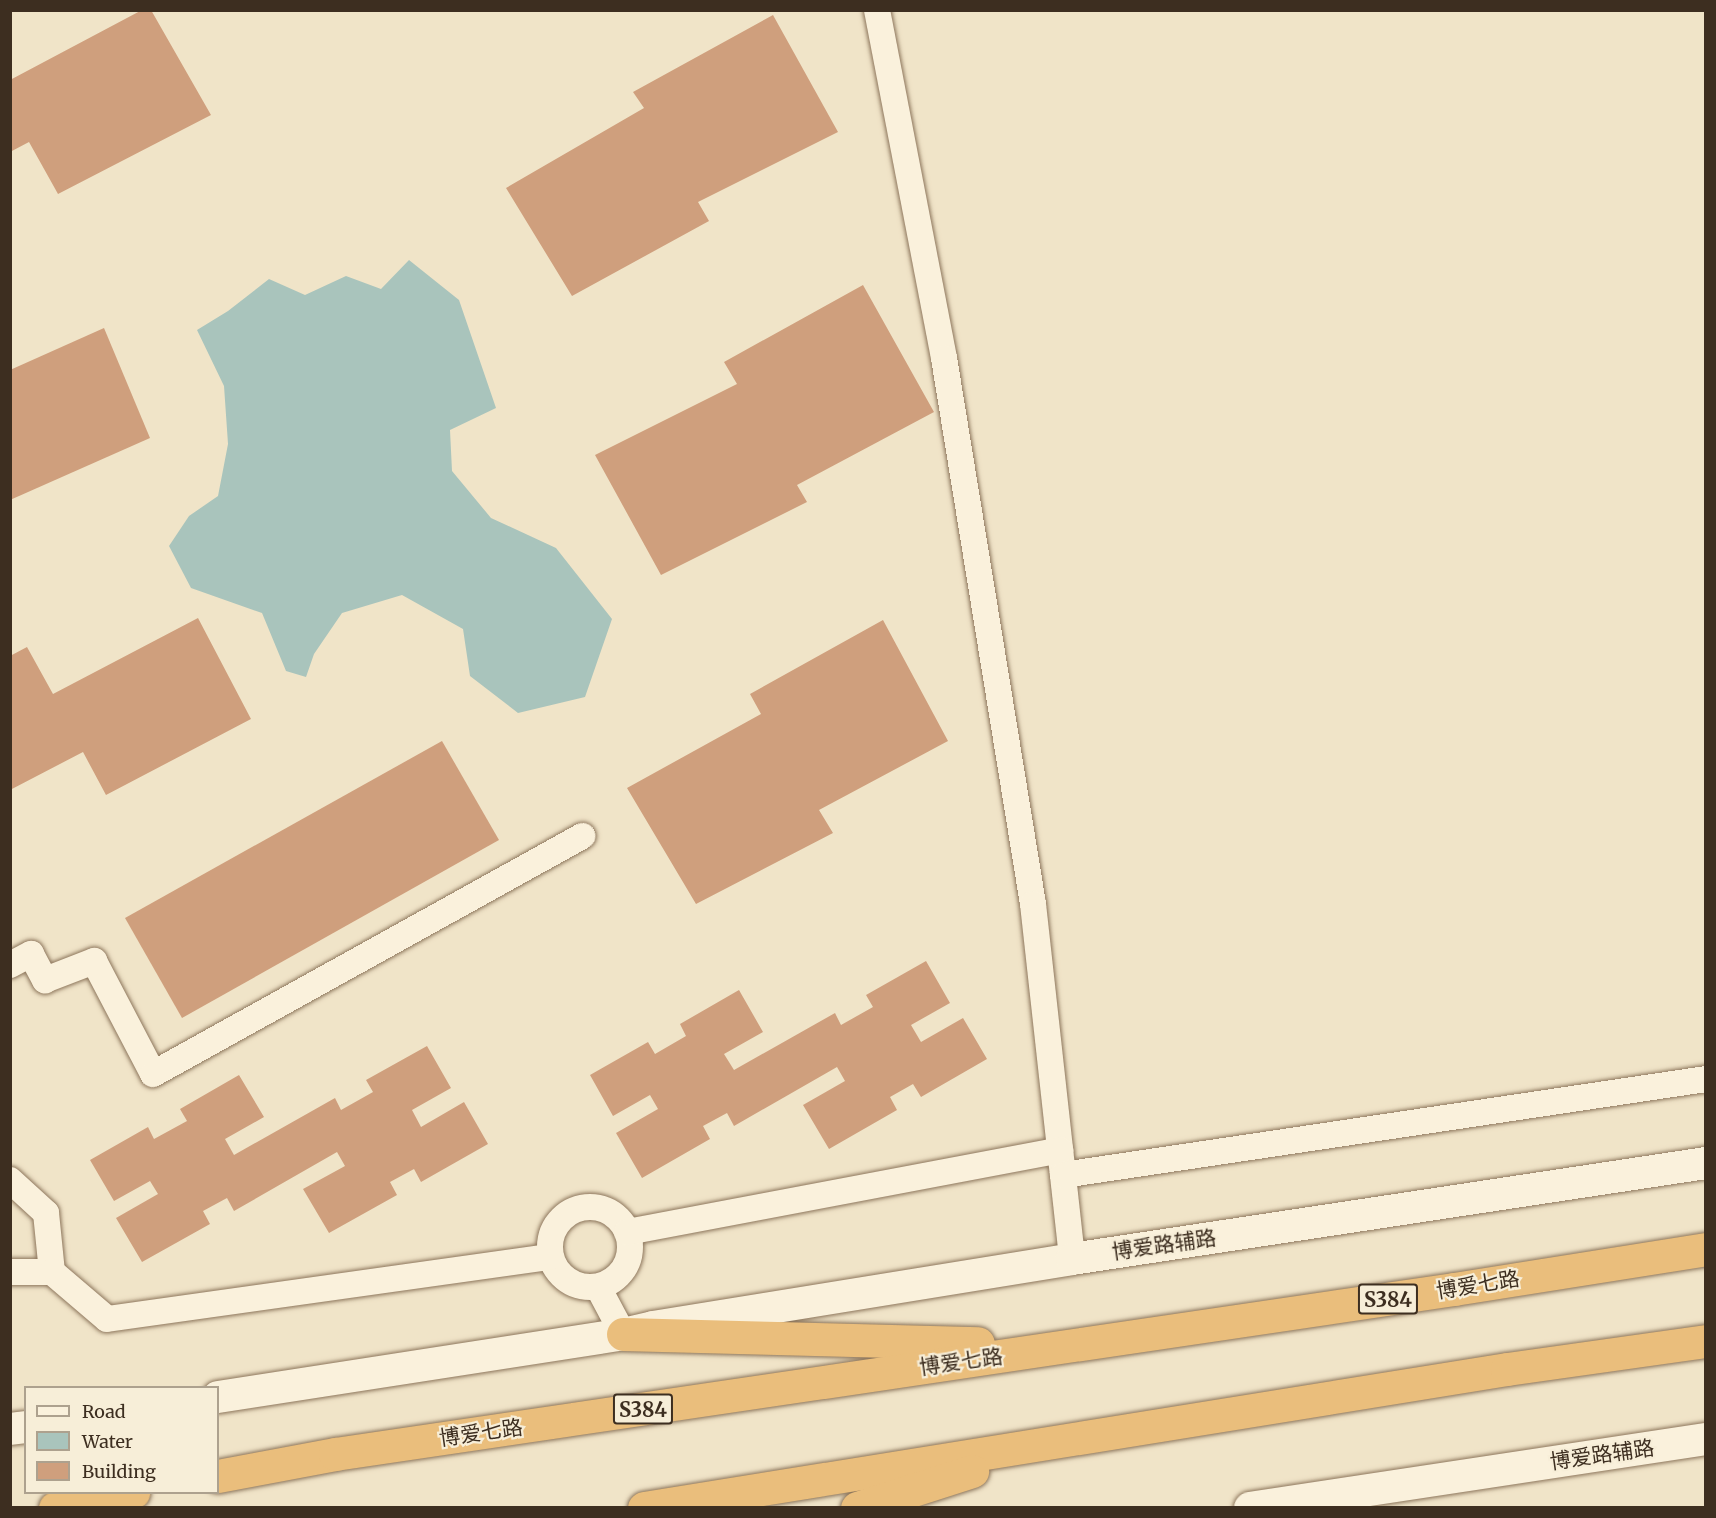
<!DOCTYPE html>
<html>
<head>
<meta charset="utf-8">
<style>
	body { margin:0 }
	#map { position:relative; width:1716px; height:1518px; overflow:hidden; background:#f0e4c8; font-family:Merriweather,"Noto Sans SC",serif }
	div>[style] { position:absolute }
	.water>* { inset:0; background:#a9c4bc }
	.building>* { inset:0; background:#cf9f7d }
	.roads { filter:drop-shadow(0 0 2px #8d765c) drop-shadow(0 0 2px #8d765c) }
	.minor>* { height:26px; margin:-13px; padding:0 13px; transform-origin:13px; border-radius:13px; background:#faf1dc }
	.minor>.ring { margin:-13px; padding:0; box-sizing:content-box; background:none; border:26px solid #faf1dc; border-radius:50% }
	.tertiary>* { height:32px; margin:-16px; padding:0 16px; transform-origin:16px; border-radius:16px; background:#faf1dc }
	.trunk>* { height:33px; margin:-16.5px; padding:0 16.5px; transform-origin:16.5px; border-radius:16.5px; background:#eabe7c }
	span { translate:-50% -50%; white-space:nowrap; text-align:center; line-height:1.15; -webkit-text-stroke:4.5px #f7eed8; paint-order:stroke }
	.shield-label span { padding:2px 4px; background:#f7eed8; border:2px solid; border-radius:4px; -webkit-text-stroke-width:0 }
	.shield-label { font-size:20px; color:#3d2e20; font-weight:700 }
	.street-label { font-size:21px; color:#3d2e20 }
	.frame { position:absolute; inset:0; border:12px solid #3d2e20; pointer-events:none }
	.legend { position:absolute; left:24px; top:1386px; width:195px; height:108px; box-sizing:border-box; background:#f7eed8; border:2px solid #ada18e; margin:0; padding:8px 10px; list-style:none; font-size:18px; color:#3d2e20 }
	.legend li { display:flex; align-items:center; gap:12px; height:30px }
	.legend b { width:30px; border:2px solid #ada18e }
</style>
</head>
<body>
<div id="map">
	<div class="water">
		<i style="clip-path:polygon(409px 260px,459px 300px,496px 408px,450px 430px,452px 471px,491px 518px,556px 548px,612px 619px,585px 697px,518px 713px,470px 676px,463px 629px,402px 595px,342px 613px,314px 654px,306px 677px,286px 671px,262px 613px,191px 588px,169px 546px,189px 516px,218px 496px,228px 444px,224px 386px,197px 330px,228px 311px,269px 279px,305px 295px,346px 276px,381px 289px)"></i>
	</div>
	<div class="building">
		<i style="clip-path:polygon(142px 10px,151px 10px,211px 115px,58px 194px,29px 142px,10px 152px,10px 80px)"></i>
		<i style="clip-path:polygon(773px 15px,838px 132px,698px 202px,709px 221px,572px 296px,506px 188px,644px 108px,633px 92px)"></i>
		<i style="clip-path:polygon(863px 285px,934px 412px,797px 485px,807px 502px,661px 575px,595px 455px,737px 384px,724px 362px)"></i>
		<i style="clip-path:polygon(104px 328px,150px 438px,10px 500px,10px 370px)"></i>
		<i style="clip-path:polygon(198px 618px,251px 719px,106px 795px,83px 752px,10px 790px,10px 656px,27px 647px,53px 694px)"></i>
		<i style="clip-path:polygon(883px 620px,948px 741px,819px 810px,833px 833px,696px 904px,627px 788px,761px 714px,750px 694px)"></i>
		<i style="clip-path:polygon(442px 741px,499px 840px,182px 1018px,125px 918px)"></i>
		<i style="clip-path:polygon(926px 961px,950px 1003px,911px 1025px,921px 1042px,963px 1018px,987px 1059px,921px 1097px,913px 1084px,890px 1097px,897px 1110px,829px 1149px,803px 1105px,845px 1081px,837px 1067px,734px 1126px,727px 1113px,703px 1126px,710px 1139px,642px 1178px,616px 1133px,658px 1109px,650px 1095px,613px 1116px,590px 1075px,648px 1042px,655px 1054px,686px 1036px,680px 1024px,739px 990px,763px 1032px,724px 1054px,734px 1070px,835px 1013px,841px 1025px,873px 1007px,866px 995px)"></i>
		<i style="clip-path:polygon(427px 1046px,451px 1088px,412px 1110px,421px 1127px,464px 1102px,488px 1144px,421px 1182px,414px 1169px,390px 1182px,397px 1195px,329px 1233px,303px 1189px,345px 1166px,337px 1152px,234px 1211px,227px 1198px,203px 1211px,210px 1224px,142px 1262px,116px 1218px,158px 1194px,150px 1181px,114px 1201px,90px 1160px,148px 1127px,154px 1139px,187px 1121px,180px 1109px,239px 1075px,264px 1117px,225px 1139px,234px 1155px,335px 1098px,341px 1110px,373px 1092px,366px 1080px)"></i>
	</div>
	<div class="roads">
		<div class="minor">
			<i style="left:877px;top:10px;width:354px;rotate:79.1deg"></i>
			<i style="left:944px;top:358px;width:553px;rotate:80.74deg"></i>
			<i style="left:1033px;top:904px;width:357px;rotate:83.7deg"></i>
			<i style="left:10px;top:965px;width:24px;rotate:-28deg"></i>
			<i style="left:31px;top:954px;width:30px;rotate:62deg"></i>
			<i style="left:45px;top:980px;width:53px;rotate:-21.2deg"></i>
			<i style="left:94px;top:961px;width:127px;rotate:62.4deg"></i>
			<i style="left:153px;top:1074px;width:491px;rotate:-29deg"></i>
			<i style="left:1063px;top:1175px;width:650px;rotate:-8.49deg"></i>
			<i style="left:10px;top:1180px;width:49px;rotate:42.5deg"></i>
			<i style="left:46px;top:1213px;width:59px;rotate:84.2deg"></i>
			<i style="left:52px;top:1272px;width:42px;rotate:180deg"></i>
			<i class="ring" style="left:550px;top:1207px;width:54px;height:54px"></i>
			<i style="left:627px;top:1232px;width:441px;rotate:-10.7deg"></i>
			<i style="left:52px;top:1272px;width:72px;rotate:40.5deg"></i>
			<i style="left:107px;top:1319px;width:447px;rotate:-8deg"></i>
			<i style="left:598px;top:1287px;width:53px;rotate:62deg"></i>
		</div>
		<div class="tertiary">
			<i style="left:218px;top:1397px;width:410px;rotate:-8.8deg"></i>
			<i style="left:623px;top:1334px;width:31px;rotate:-13deg"></i>
			<i style="left:653px;top:1327px;width:424px;rotate:-9.2deg"></i>
			<i style="left:1072px;top:1259px;width:641px;rotate:-8.61deg"></i>
			<i style="left:10px;top:1429px;width:16px;rotate:-7deg"></i>
			<i style="left:1250px;top:1508px;width:461px;rotate:-8.6deg"></i>
		</div>
		<div class="trunk">
			<i style="left:623px;top:1334px;width:355px;rotate:1.5deg"></i>
			<i style="left:218px;top:1476px;width:119px;rotate:-10.6deg"></i>
			<i style="left:335px;top:1454px;width:1131px;rotate:-8.39deg"></i>
			<i style="left:1454px;top:1289px;width:255px;rotate:-9deg"></i>
			<i style="left:55px;top:1508px;width:80px;rotate:-11.6deg"></i>
			<i style="left:644px;top:1508px;width:874px;rotate:-9.15deg"></i>
			<i style="left:1507px;top:1369px;width:201px;rotate:-8deg"></i>
			<i style="left:857px;top:1508px;width:121px;rotate:-17.8deg"></i>
		</div>
	</div>
	<div class="shield-label">
		<span style="left:1388px;top:1299px">S384</span>
		<span style="left:643px;top:1409px">S384</span>
	</div>
	<div class="street-label">
		<span style="left:1164px;top:1245px;rotate:-8deg">博爱路辅路</span>
		<span style="left:1478px;top:1285px;rotate:-9deg">博爱七路</span>
		<span style="left:961px;top:1362px;rotate:-8deg">博爱七路</span>
		<span style="left:481px;top:1433px;rotate:-8deg">博爱七路</span>
		<span style="left:1602px;top:1455px;rotate:-8deg">博爱路辅路</span>
	</div>
	<div class="frame"></div>
	<ul class="legend">
	<li><b style="height:8px;background:#faf1dc"></b>Road</li>
	<li><b style="height:16px;background:#a9c4bc"></b>Water</li>
	<li><b style="height:16px;background:#cf9f7d"></b>Building</li>
	</ul>
</div>
</body>
</html>
